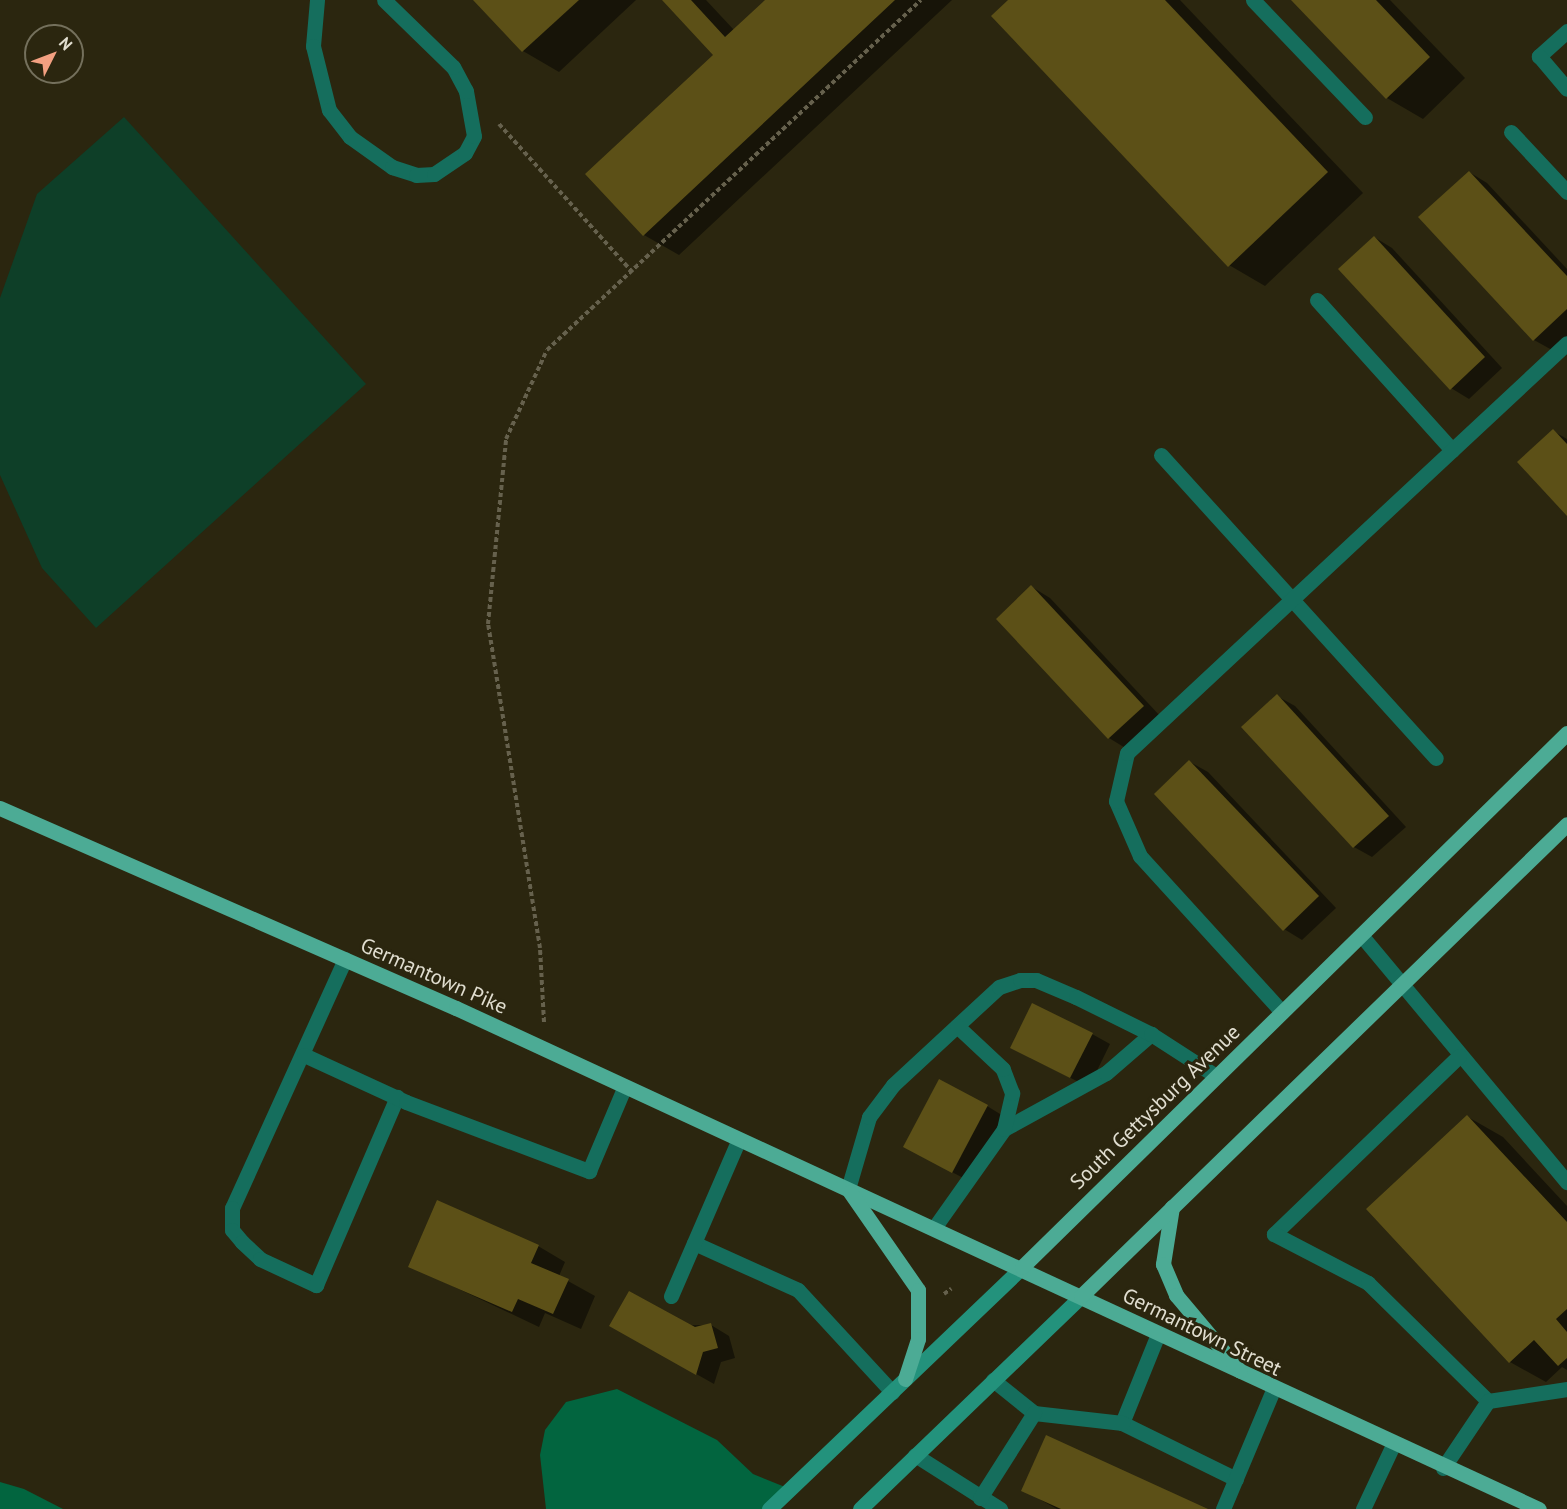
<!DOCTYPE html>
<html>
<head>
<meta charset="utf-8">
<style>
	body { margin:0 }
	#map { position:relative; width:1567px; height:1509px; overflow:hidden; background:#2b260f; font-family:"PT Sans",sans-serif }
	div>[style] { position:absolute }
	.green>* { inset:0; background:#0e3f28 }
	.forest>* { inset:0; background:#02653f }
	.shadow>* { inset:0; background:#0007 }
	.building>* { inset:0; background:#5c5017 }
	.path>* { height:4px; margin-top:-2px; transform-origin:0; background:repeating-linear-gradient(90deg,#66614d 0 4.5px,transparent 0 7.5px) }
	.service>* { height:15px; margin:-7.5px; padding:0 7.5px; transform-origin:7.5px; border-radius:7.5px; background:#156e5d }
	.secondary>* { height:15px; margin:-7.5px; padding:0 7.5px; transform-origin:7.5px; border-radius:7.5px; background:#23927c }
	.primary>* { height:15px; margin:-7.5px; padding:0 7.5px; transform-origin:7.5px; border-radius:7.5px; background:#4cab95 }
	span { translate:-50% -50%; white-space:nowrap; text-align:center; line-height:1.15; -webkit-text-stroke:6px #2b260f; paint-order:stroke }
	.street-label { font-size:21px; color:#e1ded0 }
	.north { position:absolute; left:24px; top:24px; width:60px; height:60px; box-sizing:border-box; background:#2b260f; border:2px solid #74705c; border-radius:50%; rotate:48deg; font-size:16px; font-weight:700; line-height:24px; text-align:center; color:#e1ded0 }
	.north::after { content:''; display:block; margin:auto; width:21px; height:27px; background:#f3a081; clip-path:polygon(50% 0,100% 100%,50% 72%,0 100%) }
</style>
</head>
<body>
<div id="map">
	<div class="green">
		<i style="clip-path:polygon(124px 117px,366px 384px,96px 628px,42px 568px,0 475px,0 298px,37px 194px)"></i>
	</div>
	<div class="forest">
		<i style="clip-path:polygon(617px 1389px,717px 1440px,753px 1474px,790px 1489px,769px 1509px,546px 1509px,540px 1455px,545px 1430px,566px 1402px)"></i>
		<i style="clip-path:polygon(0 1482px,24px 1489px,63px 1509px,0 1509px)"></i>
	</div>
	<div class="shadow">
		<i style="clip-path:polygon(475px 0,636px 0,559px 72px,523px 51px)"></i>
		<i style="clip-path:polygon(664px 0,706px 0,734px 30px,767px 0,952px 0,679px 255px,644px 235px,715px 55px)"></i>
		<i style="clip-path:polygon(1010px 0,1180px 0,1363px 193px,1265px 286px,1229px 265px)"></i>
		<i style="clip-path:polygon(1293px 0,1390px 0,1465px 78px,1423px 119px,1387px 98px)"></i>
		<i style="clip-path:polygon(1469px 172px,1487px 183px,1567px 269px,1567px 336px,1552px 350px,1534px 340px)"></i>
		<i style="clip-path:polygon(1374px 237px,1392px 248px,1502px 368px,1469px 399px,1451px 388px)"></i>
		<i style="clip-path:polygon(1553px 431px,1567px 439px,1567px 514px)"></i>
		<i style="clip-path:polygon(1032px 587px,1050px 598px,1161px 717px,1127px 749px,1109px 738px)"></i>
		<i style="clip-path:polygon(1277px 696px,1295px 706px,1406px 827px,1372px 857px,1354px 847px)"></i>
		<i style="clip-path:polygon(1190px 762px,1208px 772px,1336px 908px,1302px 940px,1284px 929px)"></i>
		<i style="clip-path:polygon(1092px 1034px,1110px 1044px,1089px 1087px,1030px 1058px)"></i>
		<i style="clip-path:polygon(987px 1106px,1005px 1117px,971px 1182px,923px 1157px)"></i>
		<i style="clip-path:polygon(1468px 1117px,1503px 1137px,1567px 1206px,1567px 1370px,1562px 1367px,1546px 1382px,1510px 1362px)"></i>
		<i style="clip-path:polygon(538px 1246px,565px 1262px,559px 1276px,595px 1296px,581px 1329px,545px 1313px,539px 1327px,410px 1266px)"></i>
		<i style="clip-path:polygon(711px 1325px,729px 1336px,735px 1358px,721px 1362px,714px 1384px,611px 1326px)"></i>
		<i style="clip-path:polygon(1023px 1490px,1204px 1509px,1057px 1509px)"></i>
	</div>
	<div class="building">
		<i style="clip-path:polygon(473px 0,579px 0,522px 52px)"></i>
		<i style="clip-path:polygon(662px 0,691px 0,725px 37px,765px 0,895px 0,643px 236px,585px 174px,713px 55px)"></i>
		<i style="clip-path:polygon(1008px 0,1165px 0,1328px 172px,1228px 267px,991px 16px)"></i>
		<i style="clip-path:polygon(1291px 0,1376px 0,1430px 57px,1386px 99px)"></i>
		<i style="clip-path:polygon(1469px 171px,1567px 276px,1567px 309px,1533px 341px,1418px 217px)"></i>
		<i style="clip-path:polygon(1374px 236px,1485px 357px,1450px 390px,1338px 269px)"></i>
		<i style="clip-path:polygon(1553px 429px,1567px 444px,1567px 516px,1517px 462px)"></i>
		<i style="clip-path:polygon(1031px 585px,1144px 706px,1108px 739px,996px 619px)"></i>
		<i style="clip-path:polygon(1277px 694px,1389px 816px,1353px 848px,1241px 727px)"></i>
		<i style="clip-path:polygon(1189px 760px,1319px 896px,1283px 931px,1154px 794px)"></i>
		<i style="clip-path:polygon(1032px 1003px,1093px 1033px,1070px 1078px,1010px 1048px)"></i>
		<i style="clip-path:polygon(939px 1079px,988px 1105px,952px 1173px,903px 1147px)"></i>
		<i style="clip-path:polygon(1467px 1115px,1567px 1222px,1567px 1309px,1556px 1319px,1567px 1332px,1567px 1358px,1558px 1366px,1534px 1340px,1509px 1363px,1366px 1209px)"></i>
		<i style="clip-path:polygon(437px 1200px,539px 1245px,531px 1263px,569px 1279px,553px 1314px,518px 1299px,512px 1312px,408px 1267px)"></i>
		<i style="clip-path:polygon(629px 1291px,695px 1327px,711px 1323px,718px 1348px,703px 1352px,696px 1375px,609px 1326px)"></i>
		<i style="clip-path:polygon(1046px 1435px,1208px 1509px,1061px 1509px,1021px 1491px)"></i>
	</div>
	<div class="path">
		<i style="left:499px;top:124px;width:200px;rotate:48deg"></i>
		<i style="left:544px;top:1022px;width:74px;rotate:-93.1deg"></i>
		<i style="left:540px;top:948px;width:328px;rotate:-99.1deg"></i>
		<i style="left:488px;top:624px;width:186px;rotate:-84.4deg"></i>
		<i style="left:506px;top:439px;width:98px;rotate:-65.3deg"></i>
		<i style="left:547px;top:350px;width:512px;rotate:-43.1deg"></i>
		<i style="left:944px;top:1294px;width:9px;rotate:-36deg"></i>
	</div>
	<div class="service">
		<i style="left:317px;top:0;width:46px;rotate:95deg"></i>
		<i style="left:313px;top:46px;width:66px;rotate:76deg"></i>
		<i style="left:329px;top:110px;width:34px;rotate:52deg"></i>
		<i style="left:350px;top:137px;width:52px;rotate:35.5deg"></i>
		<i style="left:392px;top:167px;width:25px;rotate:18deg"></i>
		<i style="left:416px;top:175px;width:18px;rotate:-3deg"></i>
		<i style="left:434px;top:174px;width:37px;rotate:-34deg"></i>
		<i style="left:465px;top:153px;width:19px;rotate:-62deg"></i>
		<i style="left:474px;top:136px;width:46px;rotate:-100.1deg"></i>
		<i style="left:466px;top:91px;width:27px;rotate:-118deg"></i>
		<i style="left:453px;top:67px;width:96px;rotate:-135.8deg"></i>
		<i style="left:1253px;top:0;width:162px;rotate:46.3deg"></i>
		<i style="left:1567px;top:31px;width:38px;rotate:138deg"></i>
		<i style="left:1539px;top:56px;width:43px;rotate:49.7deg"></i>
		<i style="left:1511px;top:132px;width:82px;rotate:47deg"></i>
		<i style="left:1317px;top:300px;width:202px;rotate:48deg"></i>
		<i style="left:1161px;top:455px;width:409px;rotate:47.8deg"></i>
		<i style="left:1361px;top:935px;width:322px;rotate:50.2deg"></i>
		<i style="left:345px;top:959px;width:273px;rotate:114.4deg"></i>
		<i style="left:232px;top:1208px;width:22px;rotate:90deg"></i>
		<i style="left:232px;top:1230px;width:16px;rotate:50deg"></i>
		<i style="left:242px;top:1242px;width:25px;rotate:43deg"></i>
		<i style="left:260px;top:1259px;width:62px;rotate:24.9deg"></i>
		<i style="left:316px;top:1285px;width:205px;rotate:-66.7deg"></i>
		<i style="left:1282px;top:1012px;width:211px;rotate:-132.3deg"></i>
		<i style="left:1140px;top:856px;width:60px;rotate:-113.6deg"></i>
		<i style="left:1116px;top:801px;width:49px;rotate:-77.1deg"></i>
		<i style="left:1127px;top:753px;width:601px;rotate:-42.98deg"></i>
		<i style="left:304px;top:1055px;width:112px;rotate:24.7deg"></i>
		<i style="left:406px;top:1102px;width:196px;rotate:20.7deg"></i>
		<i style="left:589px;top:1171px;width:90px;rotate:-67.1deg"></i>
		<i style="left:1459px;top:1056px;width:257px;rotate:136.1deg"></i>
		<i style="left:1274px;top:1234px;width:106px;rotate:27.5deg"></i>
		<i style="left:1368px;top:1283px;width:168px;rotate:44.5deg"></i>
		<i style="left:1488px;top:1401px;width:80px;rotate:-8.6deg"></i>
		<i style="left:1004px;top:1129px;width:116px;rotate:-28.8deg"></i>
		<i style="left:1106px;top:1073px;width:60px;rotate:-40.9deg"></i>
		<i style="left:848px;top:1189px;width:75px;rotate:-73.7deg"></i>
		<i style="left:869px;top:1117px;width:40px;rotate:-53deg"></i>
		<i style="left:893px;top:1085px;width:144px;rotate:-42.8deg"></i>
		<i style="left:999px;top:987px;width:22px;rotate:-18deg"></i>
		<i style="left:1020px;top:980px;width:16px"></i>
		<i style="left:1036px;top:980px;width:43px;rotate:23deg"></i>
		<i style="left:1076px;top:997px;width:84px;rotate:26.3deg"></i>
		<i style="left:1151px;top:1034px;width:77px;rotate:32.9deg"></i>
		<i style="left:934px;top:1228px;width:121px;rotate:-54.7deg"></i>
		<i style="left:1004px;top:1129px;width:37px;rotate:-77deg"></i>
		<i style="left:1012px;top:1093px;width:26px;rotate:-111deg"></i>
		<i style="left:1003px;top:1069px;width:63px;rotate:-136.9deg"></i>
		<i style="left:694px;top:1243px;width:114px;rotate:24.3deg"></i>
		<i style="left:798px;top:1290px;width:139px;rotate:47.3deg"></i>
		<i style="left:671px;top:1296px;width:169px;rotate:-66.6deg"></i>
		<i style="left:1158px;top:1334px;width:96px;rotate:112deg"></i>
		<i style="left:1122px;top:1423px;width:127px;rotate:26.2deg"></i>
		<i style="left:993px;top:1380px;width:53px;rotate:38.8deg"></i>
		<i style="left:1034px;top:1413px;width:89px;rotate:6.5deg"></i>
		<i style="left:915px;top:1455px;width:101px;rotate:32.4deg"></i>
		<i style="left:1443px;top:1468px;width:81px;rotate:-56.1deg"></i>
		<i style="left:980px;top:1498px;width:101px;rotate:-57.6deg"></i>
		<i style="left:1223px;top:1509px;width:129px;rotate:-67.2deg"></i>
		<i style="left:1363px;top:1509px;width:71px;rotate:-64.9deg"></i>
	</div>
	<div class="secondary">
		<i style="left:769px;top:1509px;width:350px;rotate:-43.7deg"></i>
		<i style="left:860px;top:1509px;width:307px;rotate:-43.9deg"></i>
	</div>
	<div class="primary">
		<i style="left:0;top:808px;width:498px;rotate:23.7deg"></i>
		<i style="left:456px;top:1008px;width:1193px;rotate:24.83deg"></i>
		<i style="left:850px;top:1192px;width:119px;rotate:55.2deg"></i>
		<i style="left:918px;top:1290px;width:49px;rotate:90deg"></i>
		<i style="left:918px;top:1339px;width:42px;rotate:108deg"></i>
		<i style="left:1172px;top:1207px;width:58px;rotate:99deg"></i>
		<i style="left:1163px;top:1264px;width:34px;rotate:67deg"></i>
		<i style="left:1176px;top:1295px;width:99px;rotate:49.9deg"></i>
		<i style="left:1022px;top:1267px;width:763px;rotate:-44.42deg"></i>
		<i style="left:1081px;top:1296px;width:677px;rotate:-44.16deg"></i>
	</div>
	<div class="street-label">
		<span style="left:434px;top:976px;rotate:24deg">Germantown Pike</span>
		<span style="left:1155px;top:1107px;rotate:-44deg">South Gettysburg Avenue</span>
		<span style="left:1202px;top:1332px;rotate:26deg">Germantown Street</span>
	</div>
	<div class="north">N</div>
</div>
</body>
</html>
